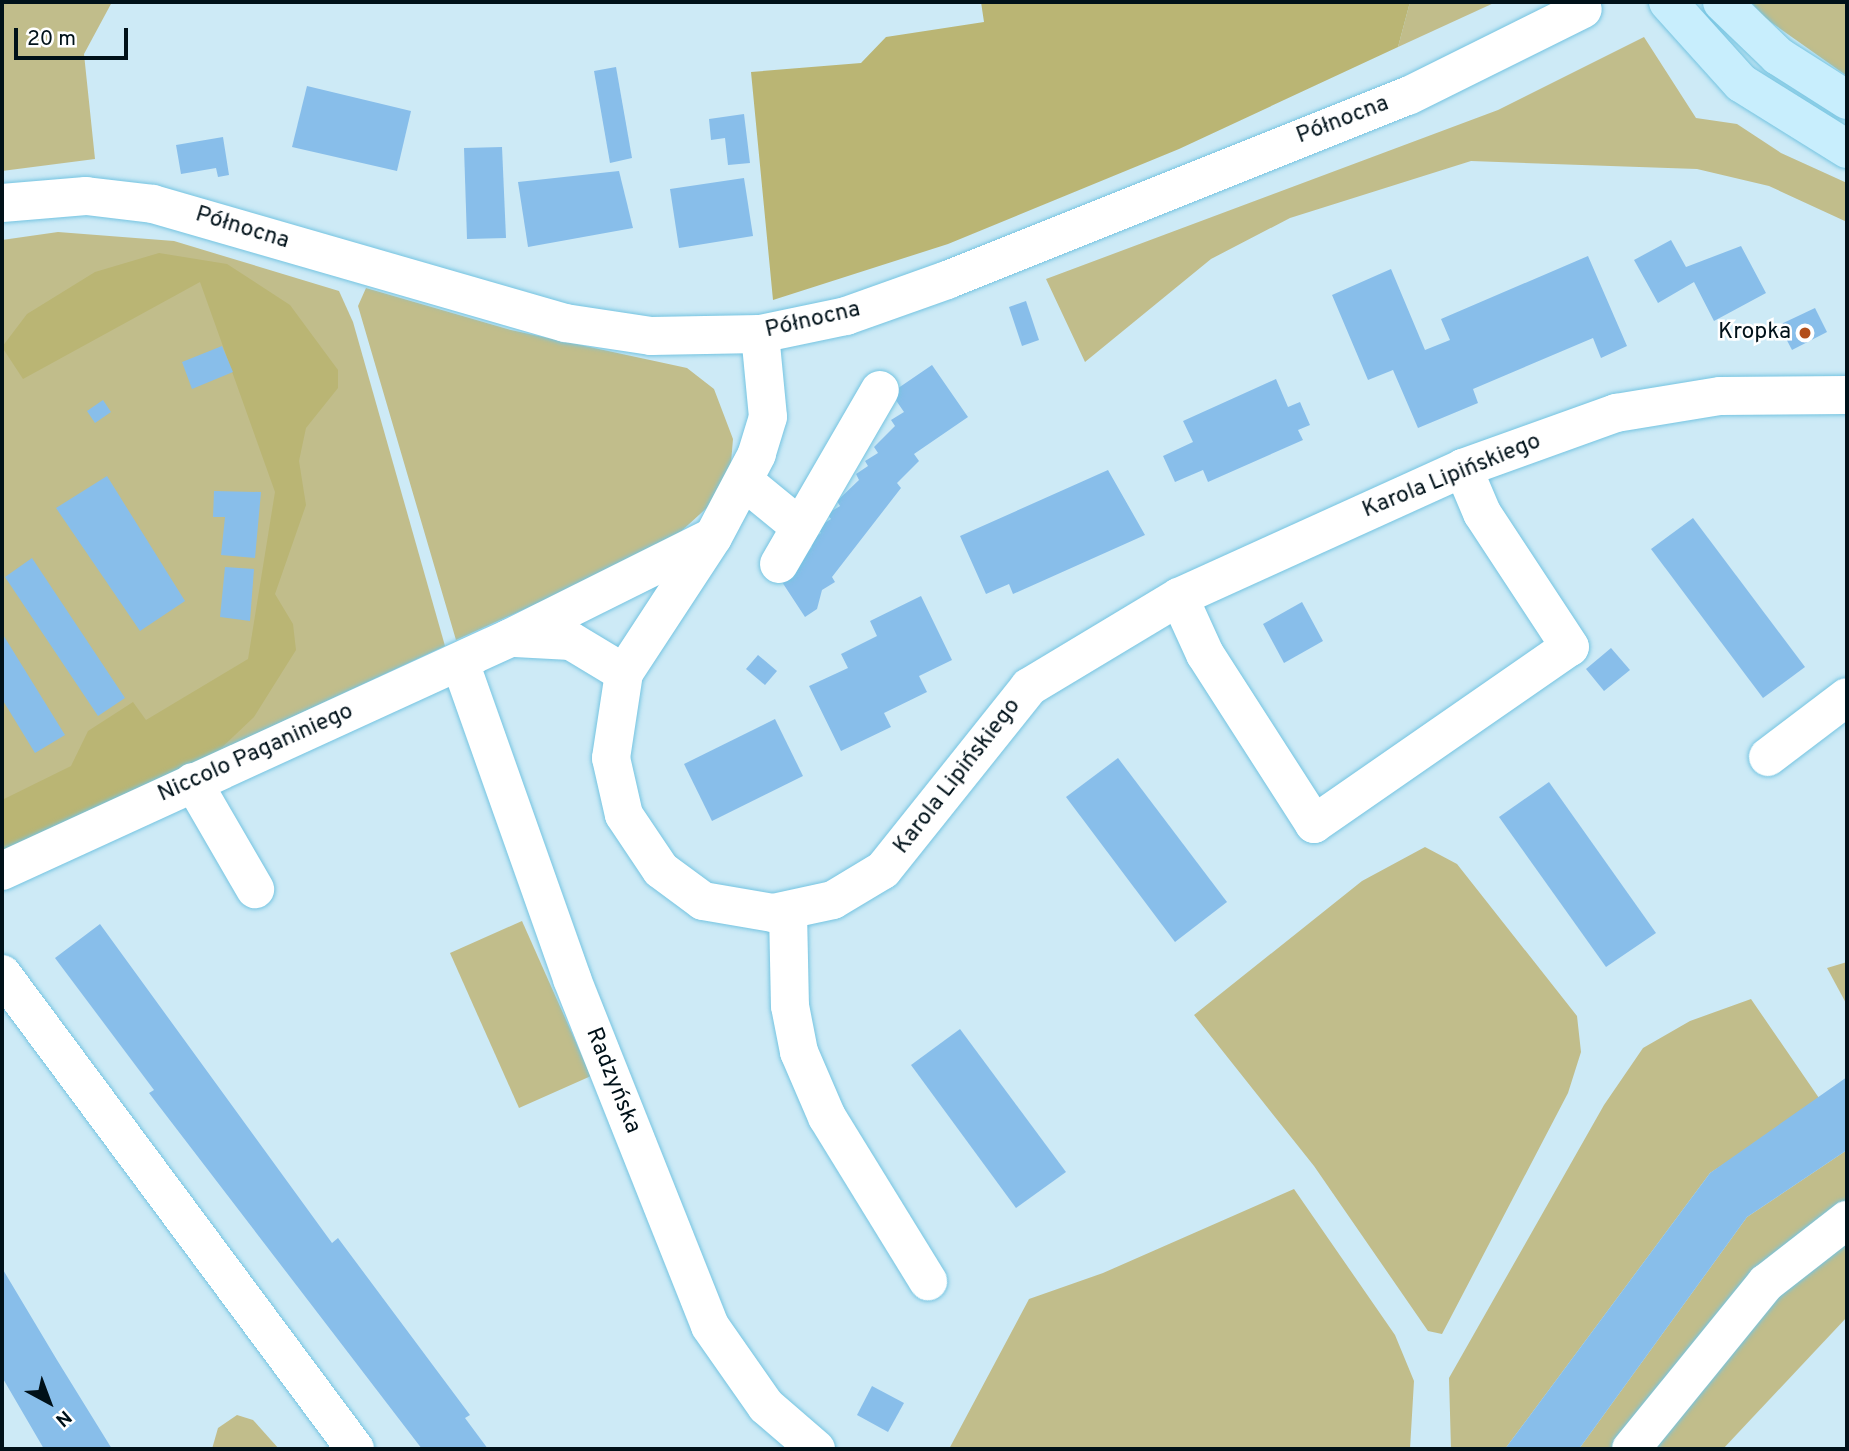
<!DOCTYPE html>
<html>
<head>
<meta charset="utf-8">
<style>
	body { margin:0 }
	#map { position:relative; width:1849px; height:1451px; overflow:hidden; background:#cdeaf6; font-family:Overpass,sans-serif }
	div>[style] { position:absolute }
	.green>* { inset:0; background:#c1bd8b }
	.forest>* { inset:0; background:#bab574 }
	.building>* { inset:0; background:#88beea }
	.roads { filter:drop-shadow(0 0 2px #75c4e1) drop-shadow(0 0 2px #75c4e1) }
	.minor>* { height:38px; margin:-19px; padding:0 19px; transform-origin:19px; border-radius:19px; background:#fff }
	.major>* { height:38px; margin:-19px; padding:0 19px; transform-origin:19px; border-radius:19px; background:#c8eefd }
	.dots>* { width:19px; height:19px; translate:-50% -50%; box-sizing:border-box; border:4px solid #fff; border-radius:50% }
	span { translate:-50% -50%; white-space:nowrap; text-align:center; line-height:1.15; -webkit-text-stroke:5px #fff; paint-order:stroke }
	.street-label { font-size:23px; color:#001119 }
	.poi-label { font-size:23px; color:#001119 }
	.right { translate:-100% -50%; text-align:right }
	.frame { position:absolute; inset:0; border:4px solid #001119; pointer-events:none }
	.north { position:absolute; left:14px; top:1367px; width:70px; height:70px; -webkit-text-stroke:5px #fff; paint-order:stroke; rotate:139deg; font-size:19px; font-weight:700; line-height:28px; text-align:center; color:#001119 }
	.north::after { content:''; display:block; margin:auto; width:24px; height:32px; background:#001119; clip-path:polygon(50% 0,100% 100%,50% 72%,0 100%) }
	.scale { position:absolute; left:14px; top:28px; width:114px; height:32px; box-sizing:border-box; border:4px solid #001119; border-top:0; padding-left:9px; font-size:21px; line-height:24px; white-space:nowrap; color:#001119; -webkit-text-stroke:5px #fff; paint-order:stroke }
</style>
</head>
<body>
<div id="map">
	<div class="green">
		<i style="clip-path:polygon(2px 2px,112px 2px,84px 54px,95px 159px,2px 171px)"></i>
		<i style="clip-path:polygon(1410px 2px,1496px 2px,1398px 47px)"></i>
		<i style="clip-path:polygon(1751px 2px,1847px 2px,1847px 76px,1765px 18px)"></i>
		<i style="clip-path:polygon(1644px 37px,1696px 118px,1737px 124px,1781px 153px,1847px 183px,1847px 222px,1769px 186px,1697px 169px,1471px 161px,1290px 218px,1211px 259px,1085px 362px,1046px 279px,1498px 110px)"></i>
		<i style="clip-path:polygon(58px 232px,174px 241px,339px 291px,353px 322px,445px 646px,2px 852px,2px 240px)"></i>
		<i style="clip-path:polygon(366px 288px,511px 330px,687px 368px,714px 389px,733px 439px,731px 463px,710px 505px,666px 545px,456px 640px,358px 306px)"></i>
		<i style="clip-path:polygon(1425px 847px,1457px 864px,1577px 1016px,1581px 1052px,1568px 1093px,1442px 1334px,1428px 1331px,1314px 1166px,1194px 1015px,1362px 881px)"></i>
		<i style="clip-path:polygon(522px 921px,591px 1076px,519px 1108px,450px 953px)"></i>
		<i style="clip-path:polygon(1847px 962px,1847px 1005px,1827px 968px)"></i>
		<i style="clip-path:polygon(1751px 999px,1821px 1101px,1710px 1173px,1505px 1449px,1451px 1449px,1449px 1378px,1604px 1105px,1643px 1048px,1690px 1021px)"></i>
		<i style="clip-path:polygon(1847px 1150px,1847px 1317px,1723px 1449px,1579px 1449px,1747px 1217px)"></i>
		<i style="clip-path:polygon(1294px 1189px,1395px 1335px,1414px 1381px,1410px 1449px,949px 1449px,1029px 1299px,1103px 1273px)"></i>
		<i style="clip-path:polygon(237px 1415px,253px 1420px,279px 1449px,212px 1449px,218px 1428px)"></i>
	</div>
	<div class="forest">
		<i style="clip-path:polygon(981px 2px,1410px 2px,1398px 47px,1179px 149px,948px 244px,773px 300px,751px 72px,861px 63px,886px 37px,984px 22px)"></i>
		<i style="clip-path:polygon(159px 253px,227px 264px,290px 305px,338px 370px,338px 388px,306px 428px,299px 461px,306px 505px,275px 594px,293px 624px,296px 650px,254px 717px,216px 753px,2px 852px,2px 800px,71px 766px,88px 731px,133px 702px,146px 720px,248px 659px,275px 492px,200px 282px,23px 379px,2px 347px,27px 314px,95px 272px)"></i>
	</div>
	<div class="building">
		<i style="clip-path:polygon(616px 67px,632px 158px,610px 163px,594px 71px)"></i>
		<i style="clip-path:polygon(307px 86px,411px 111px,397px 171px,292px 147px)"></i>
		<i style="clip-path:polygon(744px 114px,750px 163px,728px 165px,725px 138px,711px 140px,709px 119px)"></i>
		<i style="clip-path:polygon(223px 137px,229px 175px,218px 177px,216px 168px,181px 174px,176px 145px)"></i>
		<i style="clip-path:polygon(502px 147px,506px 238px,467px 239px,464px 148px)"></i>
		<i style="clip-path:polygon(619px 171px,633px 228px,528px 247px,518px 182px)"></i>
		<i style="clip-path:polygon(744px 178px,753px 236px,679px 248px,670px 189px)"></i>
		<i style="clip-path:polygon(1671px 240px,1686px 267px,1741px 246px,1766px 293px,1714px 321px,1694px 282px,1658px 303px,1634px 260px)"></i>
		<i style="clip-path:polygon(1588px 256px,1627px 346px,1601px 358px,1593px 338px,1473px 389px,1478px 403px,1418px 428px,1393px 370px,1368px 380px,1332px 295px,1391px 269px,1425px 350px,1450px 340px,1441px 319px)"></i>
		<i style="clip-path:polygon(1026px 301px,1039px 340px,1022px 346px,1009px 307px)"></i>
		<i style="clip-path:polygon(1815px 308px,1827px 332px,1792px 350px,1779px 325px)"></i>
		<i style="clip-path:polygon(222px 346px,233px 372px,192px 389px,182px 362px)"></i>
		<i style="clip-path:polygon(932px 365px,968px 417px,914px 454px,919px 461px,897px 483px,901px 488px,832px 577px,835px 582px,822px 590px,817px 609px,805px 617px,782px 582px,812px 547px,809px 541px,821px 533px,818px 527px,831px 519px,827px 514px,840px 506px,837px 501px,859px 480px,856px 474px,868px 466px,865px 461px,878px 453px,874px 447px,895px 426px,891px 420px,904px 412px,891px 393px)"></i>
		<i style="clip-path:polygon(1276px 379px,1288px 407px,1300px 402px,1310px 425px,1298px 430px,1303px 440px,1208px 482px,1203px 470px,1175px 482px,1163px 456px,1193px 442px,1183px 421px)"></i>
		<i style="clip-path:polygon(103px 400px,111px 412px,95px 423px,87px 411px)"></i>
		<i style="clip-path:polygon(1108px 470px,1145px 535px,1013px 594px,1009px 584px,986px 594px,960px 536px)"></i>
		<i style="clip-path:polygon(107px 476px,185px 601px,140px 631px,56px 508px)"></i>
		<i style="clip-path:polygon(214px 491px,261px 492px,255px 558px,221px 555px,225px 517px,213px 517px)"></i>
		<i style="clip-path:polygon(1693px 518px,1805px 667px,1763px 698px,1651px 549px)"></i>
		<i style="clip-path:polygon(32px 558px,125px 698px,98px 716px,5px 577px)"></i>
		<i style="clip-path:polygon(225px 567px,254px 569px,250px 621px,220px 617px)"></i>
		<i style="clip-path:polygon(921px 596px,952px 660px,919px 676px,927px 692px,884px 713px,891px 727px,841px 751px,809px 686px,848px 668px,841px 654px,877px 636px,870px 621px)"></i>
		<i style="clip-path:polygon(1302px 602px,1323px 641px,1284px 663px,1263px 624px)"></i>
		<i style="clip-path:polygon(2px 633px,65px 735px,35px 753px,2px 699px)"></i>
		<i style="clip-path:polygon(1611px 648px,1630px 670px,1604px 691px,1586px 669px)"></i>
		<i style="clip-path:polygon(758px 655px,777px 671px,765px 685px,746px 669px)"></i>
		<i style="clip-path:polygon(775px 719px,803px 776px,712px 821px,684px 764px)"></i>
		<i style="clip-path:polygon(1118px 758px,1227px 902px,1175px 942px,1066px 797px)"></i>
		<i style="clip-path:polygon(1549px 782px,1656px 933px,1606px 967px,1499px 817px)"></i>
		<i style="clip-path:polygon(100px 924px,332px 1243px,338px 1238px,470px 1415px,465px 1418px,488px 1449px,422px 1449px,149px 1093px,154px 1090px,55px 958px)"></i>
		<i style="clip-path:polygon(960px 1029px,1066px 1172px,1016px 1208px,911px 1065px)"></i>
		<i style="clip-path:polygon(1847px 1077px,1847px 1150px,1747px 1217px,1579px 1449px,1505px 1449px,1710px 1173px)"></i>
		<i style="clip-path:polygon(2px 1268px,57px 1360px,112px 1449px,44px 1449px,2px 1377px)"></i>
		<i style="clip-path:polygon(872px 1386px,904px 1403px,888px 1432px,857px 1415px)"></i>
	</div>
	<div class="roads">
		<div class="minor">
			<i style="left:2px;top:203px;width:84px;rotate:-4.8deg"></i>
			<i style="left:86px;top:196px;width:67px;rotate:6.8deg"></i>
			<i style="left:153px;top:204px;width:429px;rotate:16.1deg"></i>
			<i style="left:565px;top:323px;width:87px;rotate:8.6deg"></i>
			<i style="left:651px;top:336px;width:109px;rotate:-1.1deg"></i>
			<i style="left:760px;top:334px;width:88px;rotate:-11.8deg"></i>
			<i style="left:846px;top:316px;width:107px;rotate:-19.6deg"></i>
			<i style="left:947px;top:280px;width:496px;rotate:-21.8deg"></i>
			<i style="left:1408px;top:96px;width:195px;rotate:-26.4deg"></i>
			<i style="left:760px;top:334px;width:83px;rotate:84.5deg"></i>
			<i style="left:768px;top:417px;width:39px;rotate:107deg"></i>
			<i style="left:757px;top:454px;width:94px;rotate:117.9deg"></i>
			<i style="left:713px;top:537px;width:163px;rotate:123.2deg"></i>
			<i style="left:624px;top:673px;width:86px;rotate:98.7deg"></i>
			<i style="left:611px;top:758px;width:58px;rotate:77.2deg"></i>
			<i style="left:624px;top:815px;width:66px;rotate:56.1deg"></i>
			<i style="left:661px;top:870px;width:52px;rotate:36.4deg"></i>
			<i style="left:703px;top:901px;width:71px;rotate:9.7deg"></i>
			<i style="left:773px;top:913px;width:61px;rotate:-12.2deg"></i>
			<i style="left:833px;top:900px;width:58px;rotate:-31deg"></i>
			<i style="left:883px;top:870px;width:234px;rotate:-51.4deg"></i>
			<i style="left:1029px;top:687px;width:175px;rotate:-31deg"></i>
			<i style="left:1179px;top:597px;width:312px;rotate:-24.4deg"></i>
			<i style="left:1463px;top:468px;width:163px;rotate:-19.8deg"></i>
			<i style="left:1616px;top:413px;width:105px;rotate:-9.3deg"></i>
			<i style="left:1720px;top:396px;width:127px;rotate:-0.5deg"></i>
			<i style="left:745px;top:482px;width:71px;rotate:39.3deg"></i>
			<i style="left:779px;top:564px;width:201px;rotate:-59.9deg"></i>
			<i style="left:1179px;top:597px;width:63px;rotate:65.5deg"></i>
			<i style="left:1205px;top:654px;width:202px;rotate:57.3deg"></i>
			<i style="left:1314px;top:824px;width:311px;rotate:-34.7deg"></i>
			<i style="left:1570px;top:647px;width:160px;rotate:-123.3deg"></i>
			<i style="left:1482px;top:513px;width:49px;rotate:-112.9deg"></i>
			<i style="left:515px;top:638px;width:56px;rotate:3.1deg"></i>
			<i style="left:571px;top:641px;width:62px;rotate:31.1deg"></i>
			<i style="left:466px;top:679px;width:318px;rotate:70.5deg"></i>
			<i style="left:572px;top:979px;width:373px;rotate:68.3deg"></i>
			<i style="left:710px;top:1326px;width:98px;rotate:55deg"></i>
			<i style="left:766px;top:1406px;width:66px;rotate:40.7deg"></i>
			<i style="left:1768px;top:757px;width:99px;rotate:-37.2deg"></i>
			<i style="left:193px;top:782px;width:124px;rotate:59.9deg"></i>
			<i style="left:2px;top:871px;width:559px;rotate:-24.64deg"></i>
			<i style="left:510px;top:638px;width:225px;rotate:-26.5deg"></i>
			<i style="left:788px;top:912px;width:94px;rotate:88.8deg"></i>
			<i style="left:790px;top:1006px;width:47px;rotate:78.9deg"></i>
			<i style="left:799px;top:1052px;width:71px;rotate:66.7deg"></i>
			<i style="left:827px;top:1117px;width:193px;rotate:58.4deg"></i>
			<i style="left:2px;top:974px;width:592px;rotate:53.38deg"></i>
			<i style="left:1631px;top:1449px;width:214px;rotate:-50.9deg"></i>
			<i style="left:1766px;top:1283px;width:103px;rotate:-37.9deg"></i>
		</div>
		<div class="major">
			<i style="left:1668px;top:2px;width:109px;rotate:48deg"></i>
			<i style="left:1741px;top:83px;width:125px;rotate:31.9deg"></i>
			<i style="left:1722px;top:2px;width:78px;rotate:44deg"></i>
			<i style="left:1778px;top:56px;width:82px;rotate:32.5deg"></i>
		</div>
	</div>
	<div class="dots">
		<i style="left:1805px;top:333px;background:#b24e1b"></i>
	</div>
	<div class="street-label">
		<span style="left:1343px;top:121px;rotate:-21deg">Północna</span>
		<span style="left:242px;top:229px;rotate:17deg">Północna</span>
		<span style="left:813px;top:321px;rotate:-13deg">Północna</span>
		<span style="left:1452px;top:477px;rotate:-22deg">Karola Lipińskiego</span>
		<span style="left:256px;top:754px;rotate:-24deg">Niccolo Paganiniego</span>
		<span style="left:958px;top:777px;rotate:-52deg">Karola Lipińskiego</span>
		<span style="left:612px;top:1081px;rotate:68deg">Radzyńska</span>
	</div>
	<div class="poi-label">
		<span class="right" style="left:1791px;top:333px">Kropka</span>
	</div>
	<div class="frame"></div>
	<div class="north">N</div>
	<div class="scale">20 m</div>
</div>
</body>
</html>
